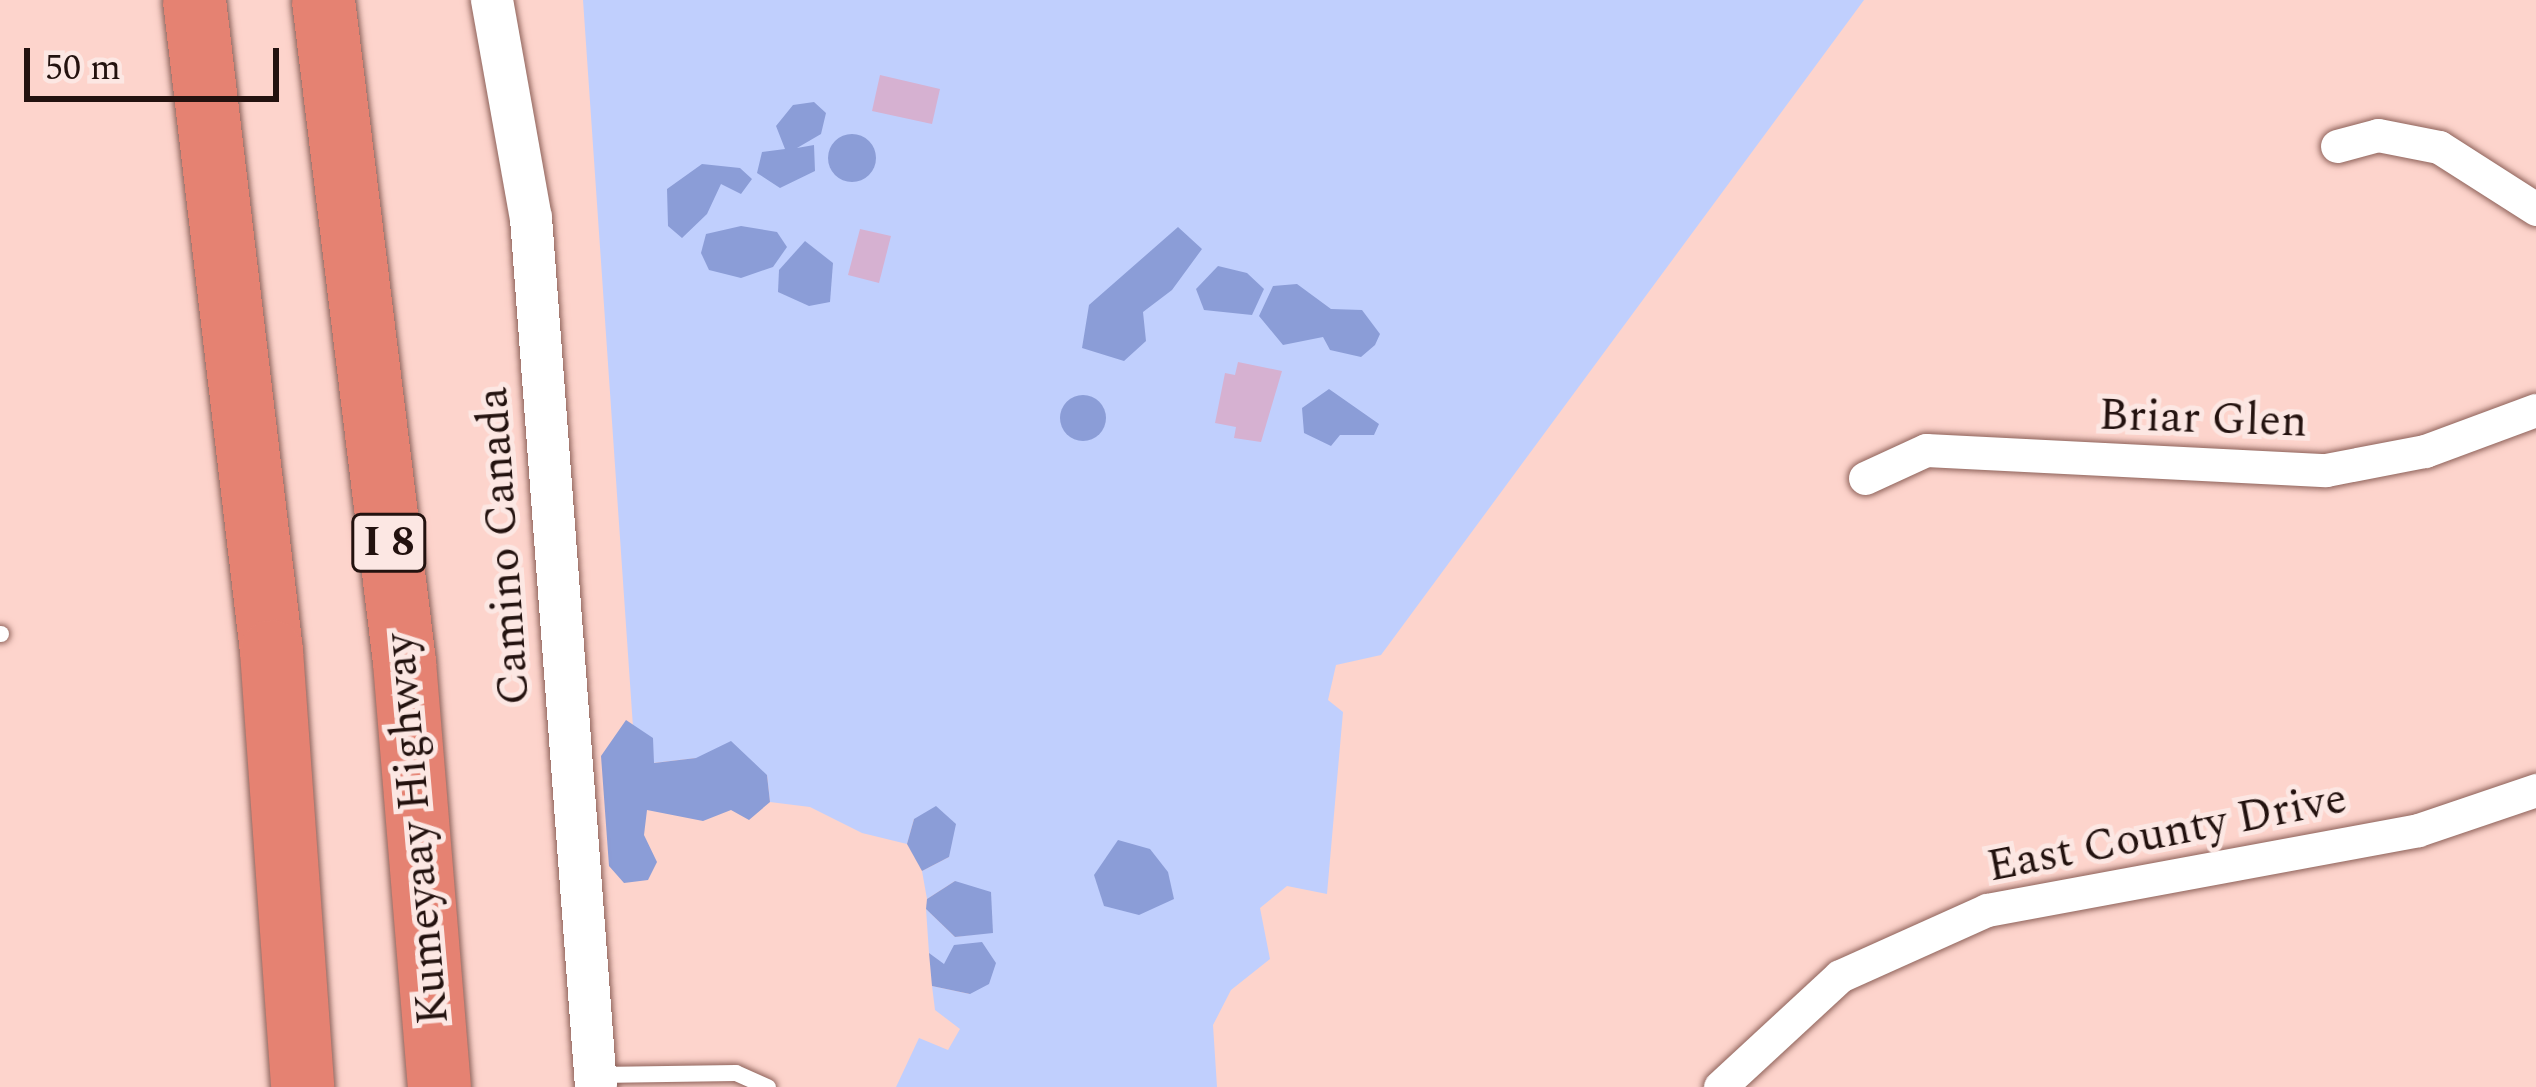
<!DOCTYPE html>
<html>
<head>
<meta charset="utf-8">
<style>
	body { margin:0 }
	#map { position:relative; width:2536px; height:1087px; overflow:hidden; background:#fdd4cc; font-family:Spectral,serif }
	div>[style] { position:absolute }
	.green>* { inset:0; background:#c0cffd }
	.forest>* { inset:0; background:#8b9dd7 }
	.round { border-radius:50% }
	.building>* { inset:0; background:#d6b1d1 }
	.roads { filter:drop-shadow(0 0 3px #8d6159) drop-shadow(0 0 3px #8d6159) }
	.service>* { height:16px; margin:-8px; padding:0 8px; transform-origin:8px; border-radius:8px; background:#fff }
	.minor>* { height:33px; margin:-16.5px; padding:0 16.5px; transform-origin:16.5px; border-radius:16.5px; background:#fff }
	.tertiary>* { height:42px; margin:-21px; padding:0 21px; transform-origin:21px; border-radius:21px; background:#fff }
	.motorway>* { height:63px; margin:-31.5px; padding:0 31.5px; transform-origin:31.5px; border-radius:31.5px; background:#e58272 }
	span { translate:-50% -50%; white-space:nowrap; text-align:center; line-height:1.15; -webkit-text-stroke:10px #fce7e3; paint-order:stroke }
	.shield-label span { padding:3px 9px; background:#fce7e3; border:3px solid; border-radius:9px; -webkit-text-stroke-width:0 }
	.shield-label { font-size:42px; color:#23120f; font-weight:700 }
	.street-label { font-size:45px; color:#23120f }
	.scale { position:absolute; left:24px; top:48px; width:255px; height:54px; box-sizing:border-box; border:6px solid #23120f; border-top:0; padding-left:15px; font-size:36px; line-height:42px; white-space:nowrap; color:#23120f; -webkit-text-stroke:9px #fce7e3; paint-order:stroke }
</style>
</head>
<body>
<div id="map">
	<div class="green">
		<i style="clip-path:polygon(583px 0,1864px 0,1381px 655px,1336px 665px,1328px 700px,1343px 712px,1327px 894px,1287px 886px,1260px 908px,1270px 959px,1231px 990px,1213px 1025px,1217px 1087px,896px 1087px,919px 1038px,948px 1050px,960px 1029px,935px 1010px,932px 986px,970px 994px,929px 953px,926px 909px,955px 937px,993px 932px,955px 881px,927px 899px,922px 871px,949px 857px,914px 819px,907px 844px,862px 833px,810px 807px,770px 802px,767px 775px,696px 758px,653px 763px,633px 727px)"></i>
	</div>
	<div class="forest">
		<i style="clip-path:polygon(814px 102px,826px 113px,821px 134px,797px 148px,814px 145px,815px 171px,780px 188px,757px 173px,762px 152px,785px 149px,776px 126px,793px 105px)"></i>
		<i class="round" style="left:828px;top:134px;width:48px;height:48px"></i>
		<i style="clip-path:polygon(702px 164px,740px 168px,752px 179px,741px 194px,721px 184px,707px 214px,682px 238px,668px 226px,667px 189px)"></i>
		<i style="clip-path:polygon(741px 226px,777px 232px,787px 247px,773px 267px,741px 278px,709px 270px,701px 253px,706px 234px)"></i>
		<i style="clip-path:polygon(1178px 227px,1202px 249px,1172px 290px,1143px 312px,1146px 341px,1124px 361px,1082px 348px,1089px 305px)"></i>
		<i style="clip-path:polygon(805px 241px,833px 263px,830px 302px,809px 306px,778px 292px,779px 270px)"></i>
		<i style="clip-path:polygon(1218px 266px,1247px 273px,1264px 289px,1252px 315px,1204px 310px,1196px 289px)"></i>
		<i style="clip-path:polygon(1297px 284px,1331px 309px,1362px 310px,1380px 334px,1375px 345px,1361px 357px,1330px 350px,1323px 337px,1283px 345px,1259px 316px,1273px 286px)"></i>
		<i style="clip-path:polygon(1329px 389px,1379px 424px,1374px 435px,1340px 435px,1331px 446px,1304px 433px,1302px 408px)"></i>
		<i class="round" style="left:1060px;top:395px;width:46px;height:46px"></i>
		<i style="clip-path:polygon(626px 720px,653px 738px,654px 763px,696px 758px,731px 741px,767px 775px,770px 802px,749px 820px,731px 810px,703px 821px,647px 810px,644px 835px,657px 862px,648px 880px,624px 883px,609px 866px,601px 756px)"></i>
		<i style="clip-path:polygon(936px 806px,956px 824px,949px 857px,922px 871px,907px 844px,914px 819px)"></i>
		<i style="clip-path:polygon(1118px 840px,1150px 849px,1168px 872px,1174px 899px,1139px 915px,1104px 906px,1094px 875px)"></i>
		<i style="clip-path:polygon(955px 881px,991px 892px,993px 933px,955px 937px,926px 909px,927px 899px)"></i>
		<i style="clip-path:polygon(982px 942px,996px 963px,989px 984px,970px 994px,932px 986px,929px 953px,944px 964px,954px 945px)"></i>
	</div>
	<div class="building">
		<i style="clip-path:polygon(880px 75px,940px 89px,932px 124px,872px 111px)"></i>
		<i style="clip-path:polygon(860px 229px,891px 236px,879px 283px,848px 275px)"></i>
		<i style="clip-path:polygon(1238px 362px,1282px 371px,1261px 442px,1234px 438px,1236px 427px,1215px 423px,1225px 373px,1235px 375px)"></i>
	</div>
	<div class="roads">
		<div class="service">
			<i style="left:0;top:634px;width:1px"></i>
			<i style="left:598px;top:1075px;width:138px;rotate:-0.8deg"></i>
			<i style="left:736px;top:1073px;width:35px;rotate:24deg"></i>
		</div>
		<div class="minor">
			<i style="left:2337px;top:146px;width:42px;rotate:-15deg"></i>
			<i style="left:2378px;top:135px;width:62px;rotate:11.1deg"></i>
			<i style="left:2439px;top:147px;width:115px;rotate:32.6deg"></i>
			<i style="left:1865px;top:478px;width:67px;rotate:-24.7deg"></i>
			<i style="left:1926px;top:450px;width:400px;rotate:2.9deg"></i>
			<i style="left:2326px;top:470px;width:101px;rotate:-10.9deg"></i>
			<i style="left:2425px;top:451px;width:118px;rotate:-20.3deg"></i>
			<i style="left:1720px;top:1087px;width:163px;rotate:-42.8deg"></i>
			<i style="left:1840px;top:976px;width:161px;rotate:-24.2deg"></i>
			<i style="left:1987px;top:910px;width:438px;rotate:-10.5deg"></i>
			<i style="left:2418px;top:830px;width:125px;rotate:-18.7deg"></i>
		</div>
		<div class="tertiary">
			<i style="left:492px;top:0;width:221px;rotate:79.9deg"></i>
			<i style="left:531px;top:218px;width:871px;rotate:85.72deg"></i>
		</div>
		<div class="motorway">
			<i style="left:194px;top:0;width:656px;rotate:83.25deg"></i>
			<i style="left:271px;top:651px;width:437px;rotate:85.9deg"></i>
			<i style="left:323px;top:0;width:667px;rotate:83.02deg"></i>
			<i style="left:404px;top:662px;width:426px;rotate:85.3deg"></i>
		</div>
	</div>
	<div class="shield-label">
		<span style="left:389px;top:543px">I 8</span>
	</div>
	<div class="street-label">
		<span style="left:2203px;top:419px;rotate:2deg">Briar Glen</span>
		<span style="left:504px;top:546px;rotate:-94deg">Camino Canada</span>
		<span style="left:417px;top:829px;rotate:-95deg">Kumeyaay Highway</span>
		<span style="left:2167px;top:833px;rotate:-11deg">East County Drive</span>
	</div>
	<div class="scale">50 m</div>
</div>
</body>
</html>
